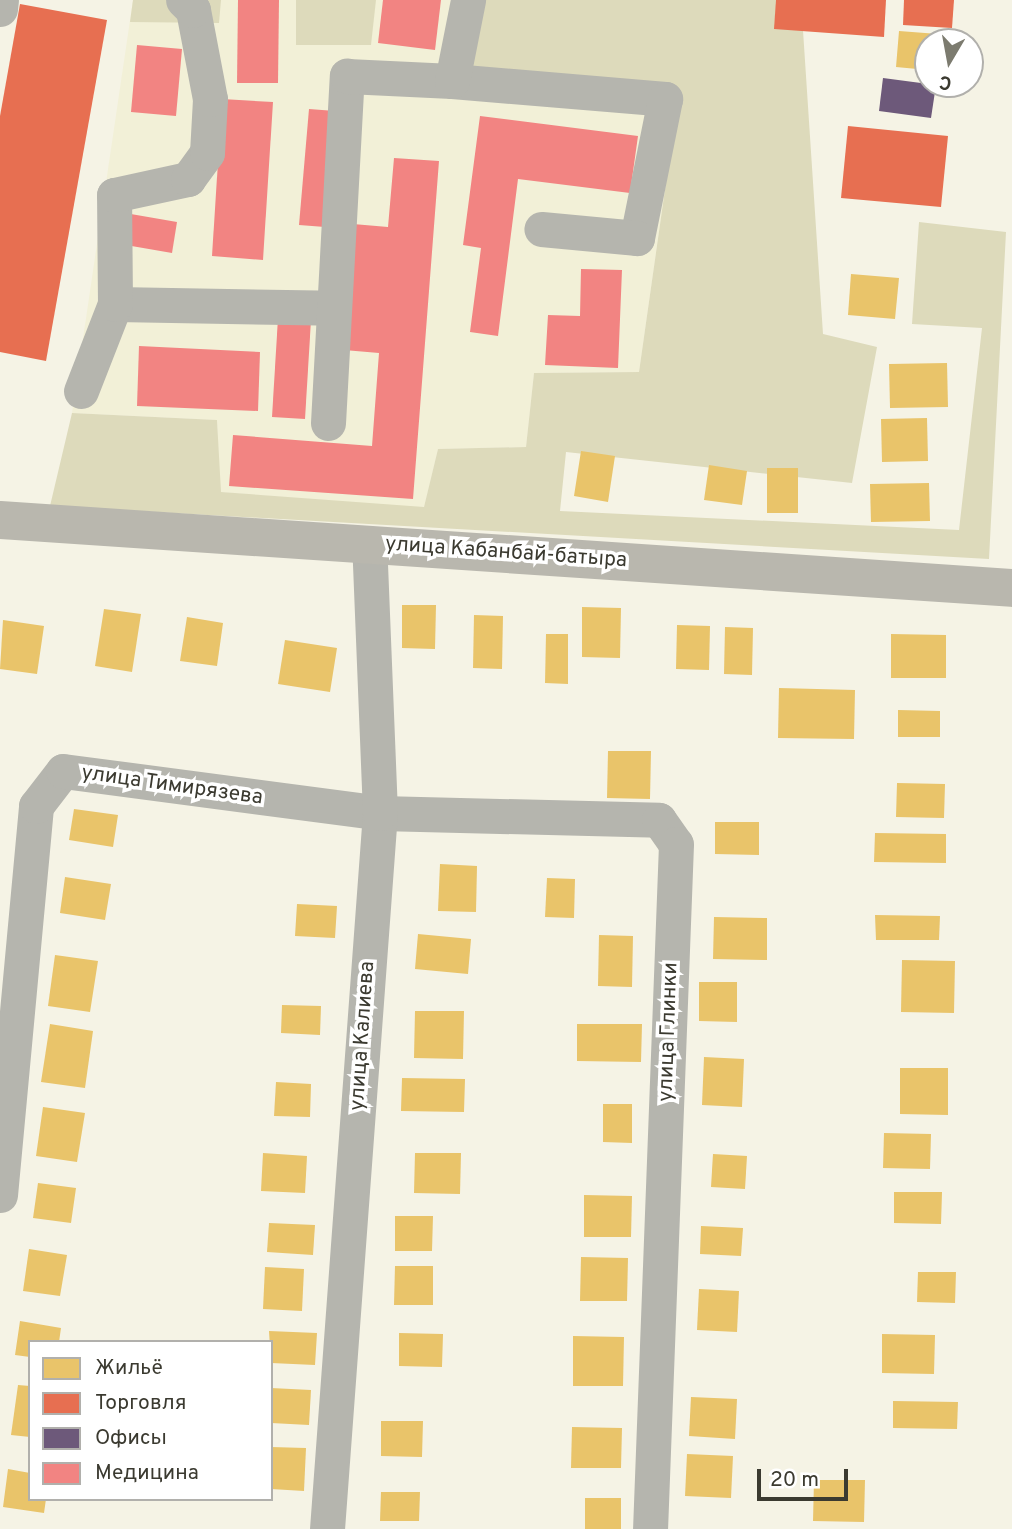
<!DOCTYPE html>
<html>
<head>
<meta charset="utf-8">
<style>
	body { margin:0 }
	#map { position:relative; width:1012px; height:1529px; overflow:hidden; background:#f5f3e5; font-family:Overpass,sans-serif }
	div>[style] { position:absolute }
	.built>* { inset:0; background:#f2f0d7 }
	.green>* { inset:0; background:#dddabb }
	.homes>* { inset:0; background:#e9c46a }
	.shops>* { inset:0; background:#e76f51 }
	.offices>* { inset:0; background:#6d597a }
	.health>* { inset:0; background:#f28482 }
	.minor>* { height:35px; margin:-17.5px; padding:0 17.5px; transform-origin:17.5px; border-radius:17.5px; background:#b5b5ae }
	.major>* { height:38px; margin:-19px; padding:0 19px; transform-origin:19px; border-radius:19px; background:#b9b7ae }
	span { translate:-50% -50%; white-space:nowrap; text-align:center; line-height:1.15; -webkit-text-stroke:7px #fff; paint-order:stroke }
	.street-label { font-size:21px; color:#3b3a30 }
	.legend { position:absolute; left:28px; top:1340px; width:245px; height:161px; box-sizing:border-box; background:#fff; border:2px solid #b1b0ac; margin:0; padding:9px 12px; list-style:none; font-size:21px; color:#3b3a30 }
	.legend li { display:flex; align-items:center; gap:14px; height:35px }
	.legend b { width:35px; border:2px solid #b1b0ac }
	.north { position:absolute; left:914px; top:28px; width:70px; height:70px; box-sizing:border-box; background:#fff; border:2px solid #b1b0ac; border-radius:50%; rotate:190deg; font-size:19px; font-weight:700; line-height:28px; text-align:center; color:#3b3a30 }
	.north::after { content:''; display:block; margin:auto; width:24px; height:32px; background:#7c7b6f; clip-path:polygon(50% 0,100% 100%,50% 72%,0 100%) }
	.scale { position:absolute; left:757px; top:1469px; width:91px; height:32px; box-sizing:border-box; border:4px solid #3b3a30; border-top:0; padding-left:9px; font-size:21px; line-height:24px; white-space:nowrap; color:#3b3a30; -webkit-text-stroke:5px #fff; paint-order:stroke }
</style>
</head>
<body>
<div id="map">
	<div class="built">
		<i style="clip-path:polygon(133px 0,481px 0,679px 91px,639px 372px,534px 373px,526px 447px,438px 449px,424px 508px,220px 492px,217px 420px,72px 413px)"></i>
	</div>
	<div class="green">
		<i style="clip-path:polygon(133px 0,221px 0,219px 23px,130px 22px)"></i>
		<i style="clip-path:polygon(296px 0,376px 0,371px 45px,296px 45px)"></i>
		<i style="clip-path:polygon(481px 0,801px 0,823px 334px,877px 347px,852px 483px,566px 452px,560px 511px,959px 530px,982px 328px,912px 324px,919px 222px,1006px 232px,989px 559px,50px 506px,72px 413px,217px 420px,221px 492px,424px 507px,438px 449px,526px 447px,534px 373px,639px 372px,679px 91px,467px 70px)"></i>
	</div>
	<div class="homes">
		<i style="clip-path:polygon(899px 31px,951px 35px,950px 42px,928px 42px,928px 70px,896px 67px)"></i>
		<i style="clip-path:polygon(851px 274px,899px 278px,895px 319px,848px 315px)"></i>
		<i style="clip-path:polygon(947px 363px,948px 407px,890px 408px,889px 364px)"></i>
		<i style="clip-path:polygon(927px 418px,928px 461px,882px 462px,881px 419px)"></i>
		<i style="clip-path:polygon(581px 451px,615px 456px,608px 502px,574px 496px)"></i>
		<i style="clip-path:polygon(709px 465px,747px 471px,742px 505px,704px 500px)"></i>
		<i style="clip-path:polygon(767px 468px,798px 468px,798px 513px,767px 513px)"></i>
		<i style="clip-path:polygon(929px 483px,930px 521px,871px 522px,870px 484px)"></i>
		<i style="clip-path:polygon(402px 605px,436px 605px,435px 649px,402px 648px)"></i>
		<i style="clip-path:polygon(582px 607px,621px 608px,620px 658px,582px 657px)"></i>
		<i style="clip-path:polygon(104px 609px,141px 614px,132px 672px,95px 666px)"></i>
		<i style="clip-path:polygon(474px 615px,503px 616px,502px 669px,473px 668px)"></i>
		<i style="clip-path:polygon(187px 617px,223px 623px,217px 666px,180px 661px)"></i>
		<i style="clip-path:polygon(3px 620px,44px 626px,37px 674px,0 669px)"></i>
		<i style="clip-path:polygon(677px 625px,710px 626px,709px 670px,676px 669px)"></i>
		<i style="clip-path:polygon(725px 627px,753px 628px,752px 675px,724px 674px)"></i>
		<i style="clip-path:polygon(546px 634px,568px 634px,568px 684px,545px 683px)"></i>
		<i style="clip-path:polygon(891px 634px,946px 635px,946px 678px,891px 678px)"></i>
		<i style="clip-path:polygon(285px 640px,337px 648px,330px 692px,278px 684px)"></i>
		<i style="clip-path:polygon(779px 688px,855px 690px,854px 739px,778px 738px)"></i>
		<i style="clip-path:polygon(898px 710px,940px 711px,940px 737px,898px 737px)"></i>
		<i style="clip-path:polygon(608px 751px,651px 751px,650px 799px,607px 798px)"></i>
		<i style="clip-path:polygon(897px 783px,945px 784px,944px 818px,896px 817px)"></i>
		<i style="clip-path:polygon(74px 809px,118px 815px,113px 847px,69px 840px)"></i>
		<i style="clip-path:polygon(715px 822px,759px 822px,759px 855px,715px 854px)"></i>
		<i style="clip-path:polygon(875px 833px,946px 834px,946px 863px,874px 862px)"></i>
		<i style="clip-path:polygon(440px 864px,477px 866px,476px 912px,438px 911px)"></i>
		<i style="clip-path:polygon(65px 877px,111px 884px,105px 920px,60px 913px)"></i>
		<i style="clip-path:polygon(547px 878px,575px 879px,574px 918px,545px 917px)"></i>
		<i style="clip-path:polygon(297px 904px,337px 906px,335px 938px,295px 936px)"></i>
		<i style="clip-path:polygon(875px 915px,940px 916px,939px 940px,876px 940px)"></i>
		<i style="clip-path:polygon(714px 917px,767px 918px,767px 960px,713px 959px)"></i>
		<i style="clip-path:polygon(418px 934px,471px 939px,468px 974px,415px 969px)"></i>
		<i style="clip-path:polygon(599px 935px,633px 936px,632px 987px,598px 986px)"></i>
		<i style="clip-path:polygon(55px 955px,98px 961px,90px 1012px,48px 1006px)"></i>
		<i style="clip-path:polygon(902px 960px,955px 961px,954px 1013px,901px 1012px)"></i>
		<i style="clip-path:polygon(699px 982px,737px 982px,737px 1022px,699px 1021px)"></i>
		<i style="clip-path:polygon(282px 1005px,321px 1006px,320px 1035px,281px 1033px)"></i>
		<i style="clip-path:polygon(415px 1011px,464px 1011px,463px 1059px,414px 1058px)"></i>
		<i style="clip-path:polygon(50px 1024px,93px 1031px,85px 1088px,41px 1082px)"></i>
		<i style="clip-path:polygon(577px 1024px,642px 1024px,641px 1062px,577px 1061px)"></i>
		<i style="clip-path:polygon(704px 1057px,744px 1059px,742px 1107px,702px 1105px)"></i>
		<i style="clip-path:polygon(900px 1068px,948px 1068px,948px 1115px,900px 1114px)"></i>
		<i style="clip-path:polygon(402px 1078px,465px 1079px,464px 1112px,401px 1111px)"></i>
		<i style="clip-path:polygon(276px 1082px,311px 1084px,310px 1117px,274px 1116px)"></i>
		<i style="clip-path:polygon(603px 1104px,632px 1104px,632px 1143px,603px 1142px)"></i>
		<i style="clip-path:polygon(43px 1107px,85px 1113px,77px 1162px,36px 1156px)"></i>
		<i style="clip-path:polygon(884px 1133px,931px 1134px,930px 1169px,883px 1168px)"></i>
		<i style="clip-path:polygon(263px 1153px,307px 1156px,305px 1193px,261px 1191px)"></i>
		<i style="clip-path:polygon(415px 1153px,461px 1153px,460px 1194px,414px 1193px)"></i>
		<i style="clip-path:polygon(713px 1154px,747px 1156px,745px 1189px,711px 1187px)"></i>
		<i style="clip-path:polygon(38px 1183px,76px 1188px,71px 1223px,33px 1218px)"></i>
		<i style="clip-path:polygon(894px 1192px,942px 1192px,941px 1224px,894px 1223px)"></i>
		<i style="clip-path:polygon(584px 1195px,632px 1196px,631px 1237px,584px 1237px)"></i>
		<i style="clip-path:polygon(395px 1216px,433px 1216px,432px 1251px,395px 1251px)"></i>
		<i style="clip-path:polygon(269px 1223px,315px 1225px,313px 1255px,267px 1252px)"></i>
		<i style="clip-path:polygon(701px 1226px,743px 1228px,741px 1256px,700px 1254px)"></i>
		<i style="clip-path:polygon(29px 1249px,67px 1255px,60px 1296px,23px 1291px)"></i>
		<i style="clip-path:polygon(581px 1257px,628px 1258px,627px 1301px,580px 1301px)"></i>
		<i style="clip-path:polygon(395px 1266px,433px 1266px,433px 1305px,394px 1305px)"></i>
		<i style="clip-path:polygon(265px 1267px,304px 1269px,302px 1311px,263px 1309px)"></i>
		<i style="clip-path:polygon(918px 1272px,956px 1272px,955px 1303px,917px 1302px)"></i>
		<i style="clip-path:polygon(699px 1289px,739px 1291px,737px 1332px,697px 1330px)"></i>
		<i style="clip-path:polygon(20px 1321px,61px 1328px,59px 1342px,30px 1342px,30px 1357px,15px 1355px)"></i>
		<i style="clip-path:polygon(269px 1331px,317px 1333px,315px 1365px,271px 1363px)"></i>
		<i style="clip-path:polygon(399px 1333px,443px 1334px,442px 1367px,399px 1366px)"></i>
		<i style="clip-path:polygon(882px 1334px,935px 1335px,934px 1374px,882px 1373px)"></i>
		<i style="clip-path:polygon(573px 1336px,624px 1337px,623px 1386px,573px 1386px)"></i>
		<i style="clip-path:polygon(18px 1385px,30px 1386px,30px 1437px,11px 1435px)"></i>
		<i style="clip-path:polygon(271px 1388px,311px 1390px,309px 1425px,271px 1423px)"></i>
		<i style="clip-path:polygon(691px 1397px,737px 1399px,735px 1439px,689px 1436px)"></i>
		<i style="clip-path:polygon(893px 1401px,958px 1402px,957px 1429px,893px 1428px)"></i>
		<i style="clip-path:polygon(381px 1421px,423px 1421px,422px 1457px,381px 1456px)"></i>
		<i style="clip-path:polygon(572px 1427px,622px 1428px,621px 1468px,571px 1468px)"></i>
		<i style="clip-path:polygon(271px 1447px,306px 1448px,304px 1491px,271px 1489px)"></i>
		<i style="clip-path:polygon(687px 1454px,733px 1456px,731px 1498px,685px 1496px)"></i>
		<i style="clip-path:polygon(8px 1469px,30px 1473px,30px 1499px,46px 1499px,44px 1513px,3px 1507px)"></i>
		<i style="clip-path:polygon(814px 1480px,865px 1480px,864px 1522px,813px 1521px)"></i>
		<i style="clip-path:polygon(381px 1492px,420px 1492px,419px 1521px,380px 1521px)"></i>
		<i style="clip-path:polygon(585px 1498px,621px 1498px,621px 1529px,585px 1529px)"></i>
	</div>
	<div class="shops">
		<i style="clip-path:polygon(776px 0,886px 0,884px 37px,774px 29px)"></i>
		<i style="clip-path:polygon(904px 0,954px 0,952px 28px,903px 25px)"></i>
		<i style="clip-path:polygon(20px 4px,107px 20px,46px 361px,0 352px,0 116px)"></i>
		<i style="clip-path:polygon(848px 126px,948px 136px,941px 207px,841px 198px)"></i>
	</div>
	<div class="offices">
		<i style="clip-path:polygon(883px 78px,936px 85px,931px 118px,879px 111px)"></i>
	</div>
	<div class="health">
		<i style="clip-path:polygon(238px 0,279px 0,278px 83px,237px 83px)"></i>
		<i style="clip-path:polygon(383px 0,441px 0,435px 50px,378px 43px)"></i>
		<i style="clip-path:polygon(137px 45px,182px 49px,176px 116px,131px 112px)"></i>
		<i style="clip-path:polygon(222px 99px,273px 102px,263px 260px,212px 256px)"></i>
		<i style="clip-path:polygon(309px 109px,335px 111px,325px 227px,299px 225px)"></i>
		<i style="clip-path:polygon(480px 116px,638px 136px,630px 193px,518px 179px,498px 336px,470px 332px,481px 248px,463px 245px)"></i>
		<i style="clip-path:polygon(394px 158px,439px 161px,413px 499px,229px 486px,233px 435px,372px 446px,379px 353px,344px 350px,353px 224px,388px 227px)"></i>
		<i style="clip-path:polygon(125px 213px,177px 222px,172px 253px,120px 244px)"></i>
		<i style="clip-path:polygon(581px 269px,622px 270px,618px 368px,545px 365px,548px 315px,580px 316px)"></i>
		<i style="clip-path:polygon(278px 318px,311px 320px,305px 419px,272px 417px)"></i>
		<i style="clip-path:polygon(139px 346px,260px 352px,258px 411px,137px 406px)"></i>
	</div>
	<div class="minor">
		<i style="left:0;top:9px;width:9px;rotate:-84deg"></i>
		<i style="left:452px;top:81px;width:214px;rotate:4.8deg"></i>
		<i style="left:665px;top:99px;width:142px;rotate:101.4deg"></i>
		<i style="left:637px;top:238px;width:96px;rotate:-174.6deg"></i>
		<i style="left:115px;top:304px;width:219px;rotate:1deg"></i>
		<i style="left:81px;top:391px;width:93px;rotate:-68.7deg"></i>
		<i style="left:115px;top:304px;width:109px;rotate:-90.5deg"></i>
		<i style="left:114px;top:195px;width:76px;rotate:-12.2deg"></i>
		<i style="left:188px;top:179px;width:32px;rotate:-54deg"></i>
		<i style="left:207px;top:153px;width:54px;rotate:-86.8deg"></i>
		<i style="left:210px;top:99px;width:91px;rotate:-100.8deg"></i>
		<i style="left:193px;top:10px;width:14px;rotate:-135deg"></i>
		<i style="left:328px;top:423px;width:348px;rotate:-86.9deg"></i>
		<i style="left:347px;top:76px;width:105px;rotate:2.7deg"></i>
		<i style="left:452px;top:81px;width:83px;rotate:-78.8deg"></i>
		<i style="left:0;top:1195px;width:391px;rotate:-84.7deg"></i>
		<i style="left:36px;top:806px;width:44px;rotate:-52.4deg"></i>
		<i style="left:63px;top:771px;width:320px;rotate:7.5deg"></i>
		<i style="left:380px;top:813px;width:279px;rotate:1.4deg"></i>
		<i style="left:659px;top:820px;width:29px;rotate:55deg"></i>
		<i style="left:676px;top:844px;width:685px;rotate:92.17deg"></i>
		<i style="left:327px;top:1529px;width:718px;rotate:-85.77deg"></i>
		<i style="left:380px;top:813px;width:270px;rotate:-92.3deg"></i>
	</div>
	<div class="major">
		<i style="left:0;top:520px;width:1014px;rotate:3.84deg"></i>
	</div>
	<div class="street-label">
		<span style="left:506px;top:553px;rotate:4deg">улица Кабанбай-батыра</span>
		<span style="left:172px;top:786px;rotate:8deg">улица Тимирязева</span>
		<span style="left:669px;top:1032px;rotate:-88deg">улица Глинки</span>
		<span style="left:363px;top:1036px;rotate:-86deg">улица Калиева</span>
	</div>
	<ul class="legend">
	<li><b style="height:19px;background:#e9c46a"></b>Жильё</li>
	<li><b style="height:19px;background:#e76f51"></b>Торговля</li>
	<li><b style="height:19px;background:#6d597a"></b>Офисы</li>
	<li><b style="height:19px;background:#f28482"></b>Медицина</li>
	</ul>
	<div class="north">С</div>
	<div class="scale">20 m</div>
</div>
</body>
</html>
